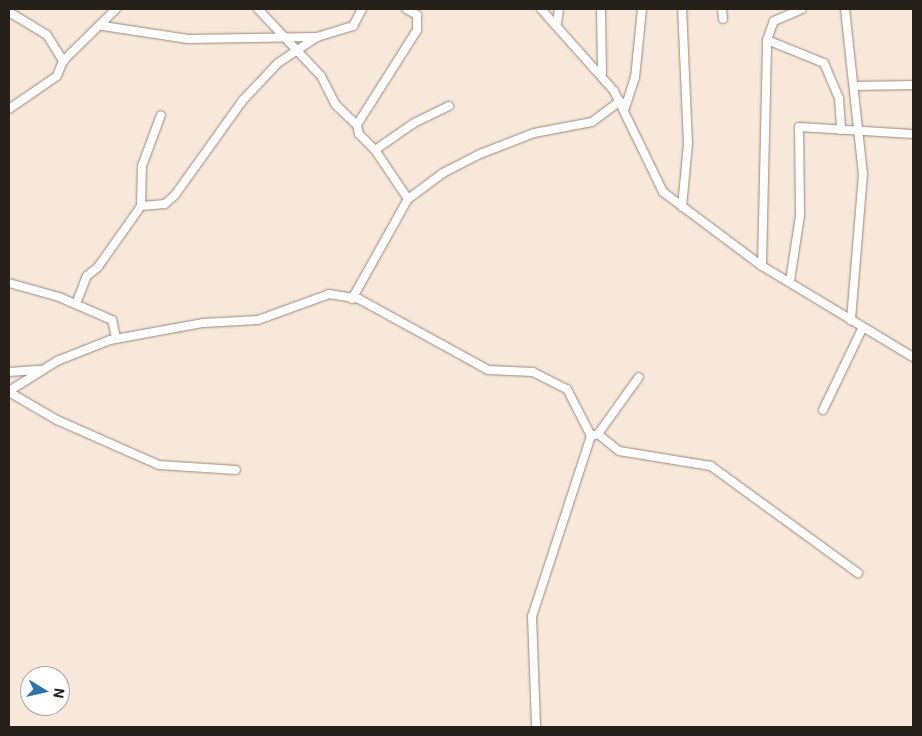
<!DOCTYPE html>
<html>
<head>
<meta charset="utf-8">
<style>
	body { margin:0 }
	#map { position:relative; width:922px; height:736px; overflow:hidden; background:#f8e8d9; font-family:Roboto,sans-serif }
	div>[style] { position:absolute }
	.roads { filter:drop-shadow(0 0 1px #97887b) drop-shadow(0 0 1px #97887b) }
	.minor>* { height:8px; margin:-4px; padding:0 4px; transform-origin:4px; border-radius:4px; background:#fff }
	span { translate:-50% -50%; white-space:nowrap; text-align:center; line-height:1.15; -webkit-text-stroke:4px #fff; paint-order:stroke }
	.frame { position:absolute; inset:0; border:10px solid #26201b; pointer-events:none }
	.north { position:absolute; left:20px; top:666px; width:50px; height:50px; box-sizing:border-box; background:#fff; border:1px solid #a8a6a4; border-radius:50%; rotate:99deg; font-size:14px; font-weight:700; line-height:20px; text-align:center; color:#26201b }
	.north::after { content:''; display:block; margin:auto; width:18px; height:22px; background:#2b76a9; clip-path:polygon(50% 0,100% 100%,50% 72%,0 100%) }
</style>
</head>
<body>
<div id="map">
	<div class="roads">
		<div class="minor">
			<i style="left:258px;top:9px;width:92px;rotate:46.8deg"></i>
			<i style="left:321px;top:76px;width:31px;rotate:63deg"></i>
			<i style="left:335px;top:104px;width:30px;rotate:44deg"></i>
			<i style="left:406px;top:9px;width:13px;rotate:29deg"></i>
			<i style="left:417px;top:15px;width:15px;rotate:90deg"></i>
			<i style="left:417px;top:30px;width:112px;rotate:122.3deg"></i>
			<i style="left:357px;top:125px;width:9px;rotate:77deg"></i>
			<i style="left:359px;top:134px;width:23px;rotate:45deg"></i>
			<i style="left:375px;top:150px;width:47px;rotate:-34.7deg"></i>
			<i style="left:414px;top:123px;width:39px;rotate:-26deg"></i>
			<i style="left:541px;top:9px;width:110px;rotate:48.3deg"></i>
			<i style="left:614px;top:91px;width:112px;rotate:64.1deg"></i>
			<i style="left:663px;top:192px;width:124px;rotate:36.8deg"></i>
			<i style="left:762px;top:266px;width:176px;rotate:31.1deg"></i>
			<i style="left:601px;top:9px;width:64px;rotate:89.1deg"></i>
			<i style="left:722px;top:9px;width:10px;rotate:84deg"></i>
			<i style="left:845px;top:9px;width:166px;rotate:83.8deg"></i>
			<i style="left:863px;top:174px;width:147px;rotate:94.7deg"></i>
			<i style="left:9px;top:12px;width:44px;rotate:31.2deg"></i>
			<i style="left:47px;top:35px;width:31px;rotate:58deg"></i>
			<i style="left:63px;top:61px;width:16px;rotate:112deg"></i>
			<i style="left:57px;top:76px;width:58px;rotate:145.5deg"></i>
			<i style="left:557px;top:23px;width:14px;rotate:-82deg"></i>
			<i style="left:103px;top:26px;width:86px;rotate:8.7deg"></i>
			<i style="left:188px;top:39px;width:129px;rotate:-0.9deg"></i>
			<i style="left:317px;top:37px;width:38px;rotate:-17deg"></i>
			<i style="left:353px;top:26px;width:19px;rotate:-62deg"></i>
			<i style="left:767px;top:40px;width:61px;rotate:22deg"></i>
			<i style="left:824px;top:63px;width:38px;rotate:67deg"></i>
			<i style="left:839px;top:98px;width:32px;rotate:86deg"></i>
			<i style="left:63px;top:61px;width:74px;rotate:-44.5deg"></i>
			<i style="left:855px;top:86px;width:58px;rotate:-1deg"></i>
			<i style="left:625px;top:108px;width:32px;rotate:-72deg"></i>
			<i style="left:635px;top:78px;width:69px;rotate:-84.2deg"></i>
			<i style="left:408px;top:199px;width:44px;rotate:-36.6deg"></i>
			<i style="left:443px;top:173px;width:42px;rotate:-27.2deg"></i>
			<i style="left:480px;top:154px;width:58px;rotate:-21.3deg"></i>
			<i style="left:534px;top:133px;width:59px;rotate:-10.7deg"></i>
			<i style="left:592px;top:122px;width:35px;rotate:-37deg"></i>
			<i style="left:141px;top:206px;width:40px;rotate:-88.6deg"></i>
			<i style="left:142px;top:166px;width:54px;rotate:-69.6deg"></i>
			<i style="left:682px;top:207px;width:63px;rotate:-84.6deg"></i>
			<i style="left:688px;top:144px;width:135px;rotate:-92.5deg"></i>
			<i style="left:762px;top:266px;width:226px;rotate:-88.7deg"></i>
			<i style="left:767px;top:40px;width:20px;rotate:-70deg"></i>
			<i style="left:774px;top:21px;width:30px;rotate:-23deg"></i>
			<i style="left:790px;top:281px;width:66px;rotate:-81.3deg"></i>
			<i style="left:800px;top:216px;width:89px;rotate:-90.6deg"></i>
			<i style="left:799px;top:127px;width:114px;rotate:3.5deg"></i>
			<i style="left:9px;top:283px;width:52px;rotate:15.6deg"></i>
			<i style="left:59px;top:297px;width:58px;rotate:23.5deg"></i>
			<i style="left:112px;top:320px;width:18px;rotate:77deg"></i>
			<i style="left:352px;top:299px;width:115px;rotate:-60.8deg"></i>
			<i style="left:408px;top:199px;width:59px;rotate:-124deg"></i>
			<i style="left:76px;top:304px;width:30px;rotate:-69deg"></i>
			<i style="left:87px;top:276px;width:14px;rotate:-39deg"></i>
			<i style="left:98px;top:267px;width:75px;rotate:-54.8deg"></i>
			<i style="left:141px;top:206px;width:24px;rotate:-5deg"></i>
			<i style="left:165px;top:204px;width:13px;rotate:-42deg"></i>
			<i style="left:175px;top:195px;width:117px;rotate:-54.4deg"></i>
			<i style="left:243px;top:100px;width:51px;rotate:-46.6deg"></i>
			<i style="left:278px;top:63px;width:47px;rotate:-33.7deg"></i>
			<i style="left:9px;top:372px;width:32px;rotate:-4deg"></i>
			<i style="left:9px;top:391px;width:57px;rotate:-32deg"></i>
			<i style="left:57px;top:361px;width:57px;rotate:-21.6deg"></i>
			<i style="left:110px;top:340px;width:95px;rotate:-10.4deg"></i>
			<i style="left:203px;top:323px;width:55px;rotate:-3.1deg"></i>
			<i style="left:258px;top:320px;width:76px;rotate:-20.1deg"></i>
			<i style="left:329px;top:294px;width:30px;rotate:9deg"></i>
			<i style="left:359px;top:299px;width:147px;rotate:28.8deg"></i>
			<i style="left:488px;top:370px;width:45px;rotate:2.5deg"></i>
			<i style="left:533px;top:372px;width:38px;rotate:27deg"></i>
			<i style="left:567px;top:389px;width:53px;rotate:62.9deg"></i>
			<i style="left:591px;top:436px;width:189px;rotate:108.1deg"></i>
			<i style="left:532px;top:616px;width:111px;rotate:87.9deg"></i>
			<i style="left:9px;top:392px;width:56px;rotate:30.3deg"></i>
			<i style="left:57px;top:420px;width:111px;rotate:23.8deg"></i>
			<i style="left:159px;top:465px;width:77px;rotate:3.7deg"></i>
			<i style="left:823px;top:410px;width:90px;rotate:-64.3deg"></i>
			<i style="left:598px;top:434px;width:70px;rotate:-54.3deg"></i>
			<i style="left:591px;top:436px;width:7px;rotate:-16deg"></i>
			<i style="left:598px;top:434px;width:27px;rotate:39deg"></i>
			<i style="left:619px;top:451px;width:93px;rotate:9.3deg"></i>
			<i style="left:711px;top:466px;width:182px;rotate:36.1deg"></i>
		</div>
	</div>
	<div class="frame"></div>
	<div class="north">N</div>
</div>
</body>
</html>
